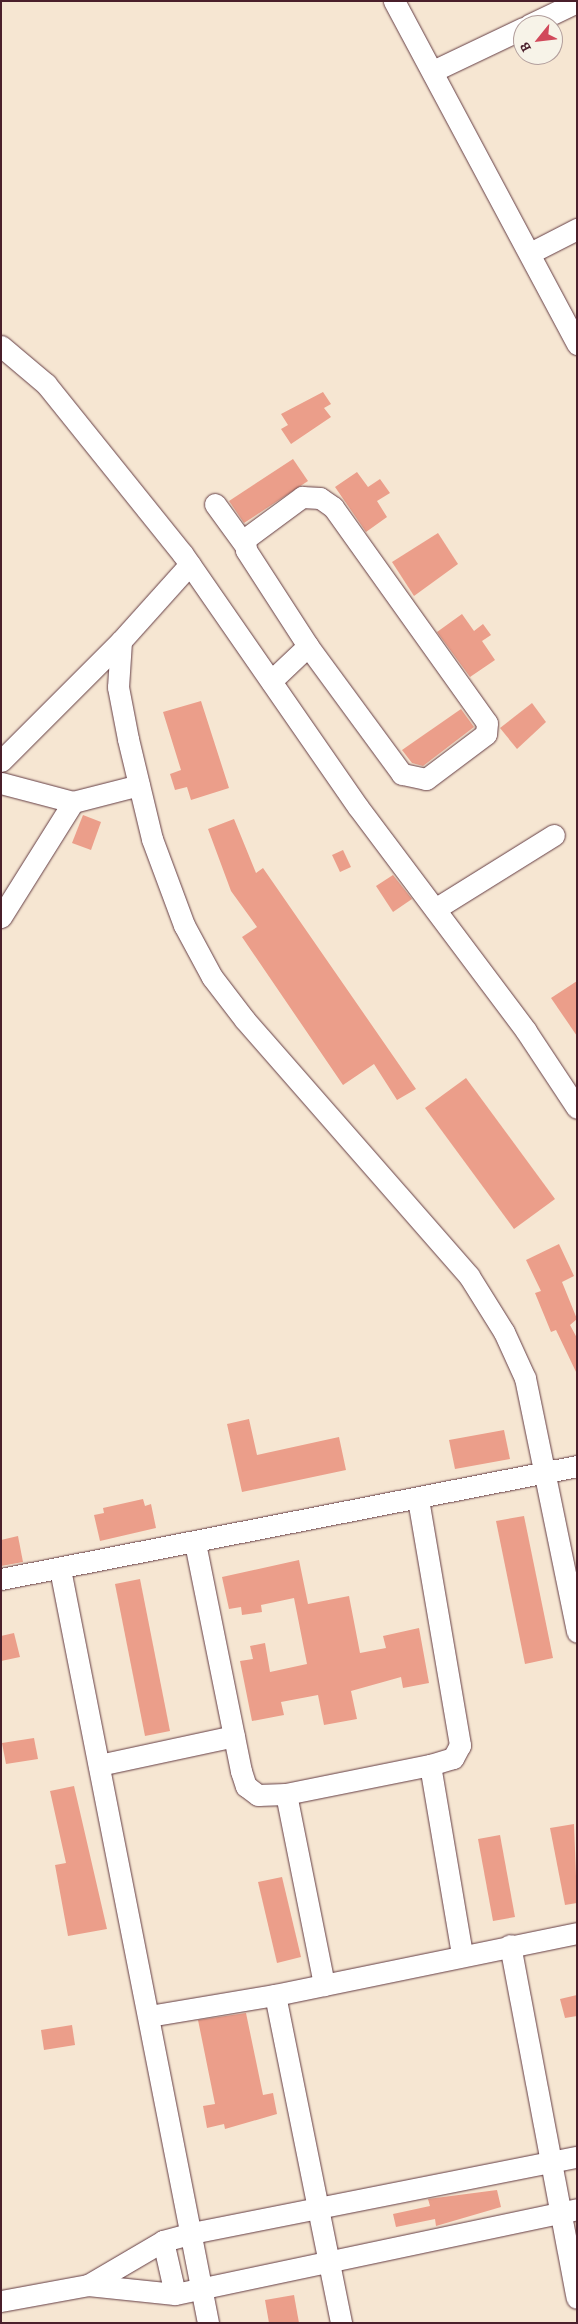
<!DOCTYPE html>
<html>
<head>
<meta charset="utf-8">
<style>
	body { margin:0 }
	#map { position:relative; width:578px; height:2324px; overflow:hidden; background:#f6e6d2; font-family:Alegreya,serif }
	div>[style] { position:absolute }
	.building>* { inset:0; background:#eb9e8a }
	.roads { filter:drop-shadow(0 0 1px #643d44) drop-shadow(0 0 1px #643d44) }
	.minor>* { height:21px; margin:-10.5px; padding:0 10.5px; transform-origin:10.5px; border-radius:10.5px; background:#fff }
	span { translate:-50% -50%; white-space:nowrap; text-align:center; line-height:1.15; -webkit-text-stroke:5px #f7f3e8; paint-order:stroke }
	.frame { position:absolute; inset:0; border:2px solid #4a1f2b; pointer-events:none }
	.north { position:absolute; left:513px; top:15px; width:50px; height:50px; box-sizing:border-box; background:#f7f3e8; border:1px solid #b29e9c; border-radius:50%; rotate:241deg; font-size:14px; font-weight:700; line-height:20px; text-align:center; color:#4a1f2b }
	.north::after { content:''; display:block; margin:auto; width:18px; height:22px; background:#d1495b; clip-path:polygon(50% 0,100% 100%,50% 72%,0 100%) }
</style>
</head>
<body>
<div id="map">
	<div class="building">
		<i style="clip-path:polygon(323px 392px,331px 404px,324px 408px,331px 417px,291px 444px,281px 429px,288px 425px,281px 414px)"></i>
		<i style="clip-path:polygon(293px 459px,308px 481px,244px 523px,229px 501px)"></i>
		<i style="clip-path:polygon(357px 472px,368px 487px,380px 479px,390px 493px,377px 501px,387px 517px,366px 532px,335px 487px)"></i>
		<i style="clip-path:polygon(438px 533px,458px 564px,414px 596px,392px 562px)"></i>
		<i style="clip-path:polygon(462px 614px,474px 631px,483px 624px,491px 635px,482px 641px,495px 660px,470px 677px,437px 632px)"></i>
		<i style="clip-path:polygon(201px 701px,229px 788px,191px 800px,187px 787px,175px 790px,170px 774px,181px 770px,163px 712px)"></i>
		<i style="clip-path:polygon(532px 703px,546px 722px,517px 749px,500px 728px)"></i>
		<i style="clip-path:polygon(461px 709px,474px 727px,423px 766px,412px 763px,402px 750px)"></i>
		<i style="clip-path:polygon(83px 815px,101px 822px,91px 850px,72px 843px)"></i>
		<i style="clip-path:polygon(234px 819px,256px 873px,263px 868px,416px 1089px,397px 1100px,374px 1064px,343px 1085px,242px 937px,257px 927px,231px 891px,208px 829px)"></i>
		<i style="clip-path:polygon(343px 850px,351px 867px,340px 872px,332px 855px)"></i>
		<i style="clip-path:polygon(393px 875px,412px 899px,393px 912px,376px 886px)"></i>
		<i style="clip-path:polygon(577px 981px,577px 1036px,551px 998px)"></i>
		<i style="clip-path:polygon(466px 1078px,555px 1199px,514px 1229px,425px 1108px)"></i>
		<i style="clip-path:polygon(559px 1244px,574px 1276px,562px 1282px,577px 1319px,570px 1325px,577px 1338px,577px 1374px,556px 1330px,551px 1332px,535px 1293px,541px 1291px,526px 1260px)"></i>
		<i style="clip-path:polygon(249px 1419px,257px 1455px,339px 1437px,346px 1470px,242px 1492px,227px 1424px)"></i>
		<i style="clip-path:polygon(504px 1430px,510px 1459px,455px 1469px,449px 1440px)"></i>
		<i style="clip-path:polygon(143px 1499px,145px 1506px,151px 1504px,156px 1528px,100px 1541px,94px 1515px,104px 1513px,103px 1508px)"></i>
		<i style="clip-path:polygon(524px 1516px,553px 1658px,525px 1664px,496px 1521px)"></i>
		<i style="clip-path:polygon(18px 1536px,23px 1562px,1px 1566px,1px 1540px)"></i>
		<i style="clip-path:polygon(299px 1560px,308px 1604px,349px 1596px,360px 1653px,386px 1648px,383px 1636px,419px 1628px,429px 1683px,403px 1688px,401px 1677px,351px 1691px,357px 1719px,324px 1725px,318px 1695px,281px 1702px,284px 1715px,252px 1721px,240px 1661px,253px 1659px,250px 1646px,265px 1643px,270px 1672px,307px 1664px,294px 1598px,261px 1605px,262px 1612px,242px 1615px,241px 1607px,229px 1609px,222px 1577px)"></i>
		<i style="clip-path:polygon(140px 1579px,170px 1731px,145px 1736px,115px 1584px)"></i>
		<i style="clip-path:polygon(14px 1633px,20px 1657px,1px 1661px,1px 1636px)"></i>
		<i style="clip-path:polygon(34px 1738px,38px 1759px,6px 1764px,2px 1743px)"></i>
		<i style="clip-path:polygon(74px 1786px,107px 1929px,68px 1936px,55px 1865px,66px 1863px,50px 1791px)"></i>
		<i style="clip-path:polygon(574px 1824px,577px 1903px,565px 1905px,550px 1828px)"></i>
		<i style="clip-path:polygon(500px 1835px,515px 1917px,493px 1921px,478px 1839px)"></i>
		<i style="clip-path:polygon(282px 1877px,301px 1957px,277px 1963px,258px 1882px)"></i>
		<i style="clip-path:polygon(577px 1995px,577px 2016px,565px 2018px,560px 1999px)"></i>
		<i style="clip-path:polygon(246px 2013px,263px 2095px,273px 2093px,277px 2114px,225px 2129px,224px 2124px,207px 2128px,203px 2106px,215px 2104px,198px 2020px)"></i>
		<i style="clip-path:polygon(72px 2025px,75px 2045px,44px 2050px,41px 2030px)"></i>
		<i style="clip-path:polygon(497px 2190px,501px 2207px,436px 2226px,435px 2219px,396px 2227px,393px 2214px,430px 2206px,428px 2199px)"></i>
		<i style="clip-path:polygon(294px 2295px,299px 2323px,269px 2323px,265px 2300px)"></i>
	</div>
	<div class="roads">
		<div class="minor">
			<i style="left:394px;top:1px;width:389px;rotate:61.9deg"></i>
			<i style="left:529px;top:25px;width:53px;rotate:-25.6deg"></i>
			<i style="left:433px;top:71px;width:100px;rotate:-25.5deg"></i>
			<i style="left:530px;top:253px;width:53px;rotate:-27.1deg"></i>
			<i style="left:1px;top:346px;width:59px;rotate:40.2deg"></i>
			<i style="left:46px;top:384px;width:217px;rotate:51.2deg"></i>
			<i style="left:182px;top:553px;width:309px;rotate:55.3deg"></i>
			<i style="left:358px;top:807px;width:280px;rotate:53.1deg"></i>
			<i style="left:526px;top:1031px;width:92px;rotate:56.5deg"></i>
			<i style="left:302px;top:497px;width:18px;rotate:3deg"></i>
			<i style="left:320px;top:498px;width:16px;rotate:35deg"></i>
			<i style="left:333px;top:507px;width:265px;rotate:54.5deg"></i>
			<i style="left:487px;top:723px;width:11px;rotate:95deg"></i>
			<i style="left:486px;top:734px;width:75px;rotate:143.1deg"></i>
			<i style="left:426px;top:779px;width:25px;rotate:-168deg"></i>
			<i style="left:402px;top:774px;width:159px;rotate:-126.3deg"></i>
			<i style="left:308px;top:646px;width:114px;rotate:-122.9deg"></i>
			<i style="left:246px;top:550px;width:11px;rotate:-95deg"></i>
			<i style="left:245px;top:539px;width:71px;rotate:-36.4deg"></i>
			<i style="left:215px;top:504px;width:49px;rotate:54.1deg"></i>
			<i style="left:121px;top:641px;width:46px;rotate:93.7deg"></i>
			<i style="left:118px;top:687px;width:53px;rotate:79.1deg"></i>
			<i style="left:128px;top:739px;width:103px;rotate:76.5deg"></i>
			<i style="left:152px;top:839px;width:92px;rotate:69.6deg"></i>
			<i style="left:184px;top:925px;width:59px;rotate:61.7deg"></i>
			<i style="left:212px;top:977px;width:54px;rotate:52.5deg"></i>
			<i style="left:245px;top:1020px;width:340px;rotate:48.8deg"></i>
			<i style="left:469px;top:1276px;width:66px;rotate:58deg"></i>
			<i style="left:504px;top:1332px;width:51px;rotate:65.5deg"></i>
			<i style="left:525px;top:1378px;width:259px;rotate:78.4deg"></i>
			<i style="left:271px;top:681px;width:51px;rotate:-43.4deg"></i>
			<i style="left:1px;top:761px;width:170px;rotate:-45deg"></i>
			<i style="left:121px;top:641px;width:103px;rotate:-48.1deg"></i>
			<i style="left:1px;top:783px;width:74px;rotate:14.8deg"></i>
			<i style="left:435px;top:909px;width:140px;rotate:-31.9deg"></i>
			<i style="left:1px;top:917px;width:136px;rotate:-57.9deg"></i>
			<i style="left:73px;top:802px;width:68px;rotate:-14.4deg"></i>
			<i style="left:418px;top:1499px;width:250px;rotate:80.3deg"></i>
			<i style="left:460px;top:1745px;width:15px;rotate:118deg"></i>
			<i style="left:453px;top:1758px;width:24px;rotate:163deg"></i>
			<i style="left:430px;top:1765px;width:193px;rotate:80.4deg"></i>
			<i style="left:195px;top:1543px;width:233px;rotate:78.6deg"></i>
			<i style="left:241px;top:1771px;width:16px;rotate:72deg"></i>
			<i style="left:246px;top:1786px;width:15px;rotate:37deg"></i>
			<i style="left:258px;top:1795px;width:28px;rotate:-2deg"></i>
			<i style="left:286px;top:1794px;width:195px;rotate:78.7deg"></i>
			<i style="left:60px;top:1569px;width:768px;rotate:78.89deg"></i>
			<i style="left:1px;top:1579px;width:587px;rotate:-11.1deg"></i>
			<i style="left:99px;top:1765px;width:138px;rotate:-12.1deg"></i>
			<i style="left:286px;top:1794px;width:147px;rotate:-11.4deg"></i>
			<i style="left:510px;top:1945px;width:359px;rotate:79.3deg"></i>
			<i style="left:275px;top:1995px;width:335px;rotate:78.6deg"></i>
			<i style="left:149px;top:2016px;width:128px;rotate:-9.5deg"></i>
			<i style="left:275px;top:1995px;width:308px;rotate:-11.6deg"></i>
			<i style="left:163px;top:2241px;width:54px;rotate:77.2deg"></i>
			<i style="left:88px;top:2285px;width:87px;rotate:-30.4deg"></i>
			<i style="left:163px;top:2241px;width:30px;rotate:-15deg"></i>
			<i style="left:192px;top:2233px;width:392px;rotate:-11.2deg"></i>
			<i style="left:1px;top:2301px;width:88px;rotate:-10.4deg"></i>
			<i style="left:88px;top:2285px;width:87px;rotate:5.9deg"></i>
			<i style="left:175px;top:2294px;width:411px;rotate:-11.9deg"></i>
		</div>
	</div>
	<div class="frame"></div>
	<div class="north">B</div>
</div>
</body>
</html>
